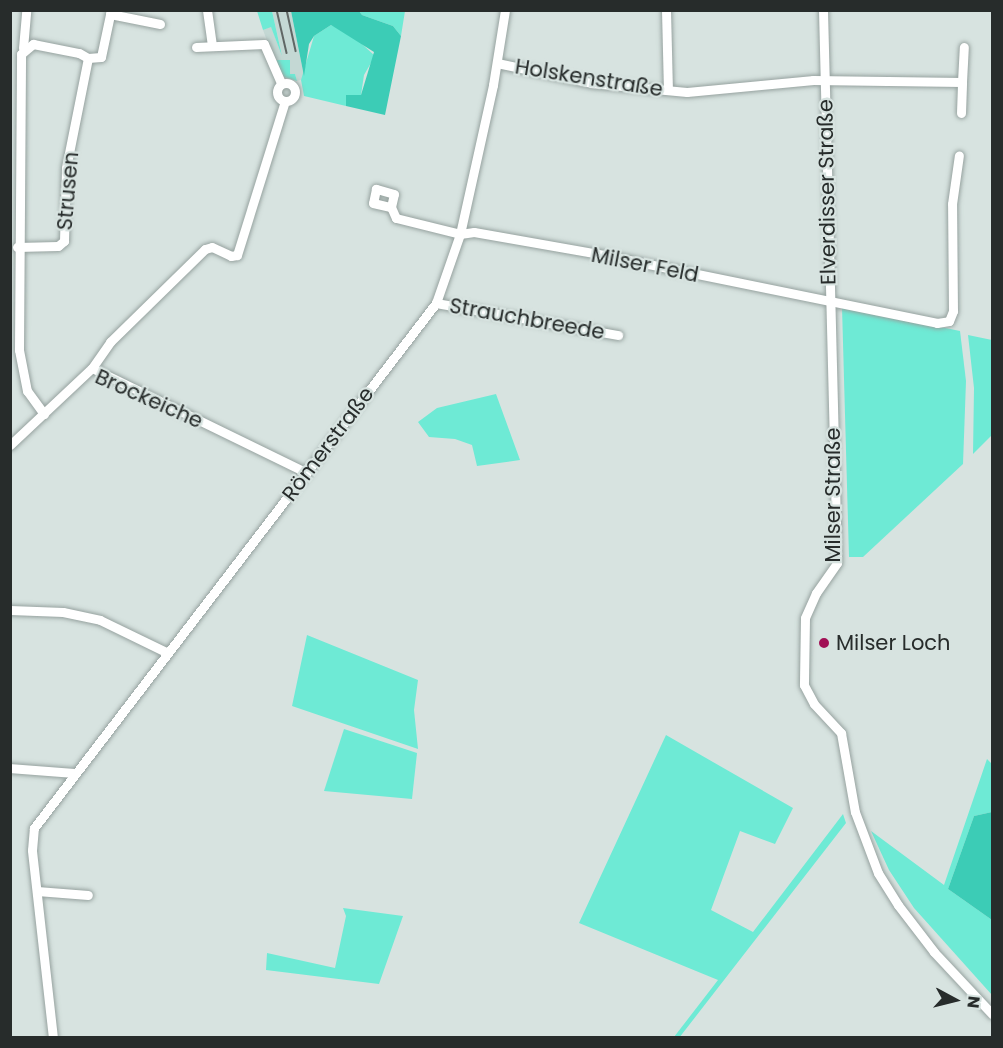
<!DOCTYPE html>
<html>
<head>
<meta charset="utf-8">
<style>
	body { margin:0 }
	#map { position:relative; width:1003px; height:1048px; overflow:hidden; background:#d7e3e0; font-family:Poppins,sans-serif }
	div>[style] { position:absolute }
	.built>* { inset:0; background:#c4d8d4 }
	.green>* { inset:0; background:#6eead5 }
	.forest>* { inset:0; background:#3cccb6 }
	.roads { filter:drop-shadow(0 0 2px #96a29f) drop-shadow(0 0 2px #96a29f) }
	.minor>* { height:9px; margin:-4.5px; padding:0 4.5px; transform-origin:4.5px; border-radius:4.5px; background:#fff }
	.minor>.ring { margin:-4.5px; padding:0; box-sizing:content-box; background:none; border:9px solid #fff; border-radius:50% }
	.tram>* { height:1.5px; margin:-0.75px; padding:0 0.75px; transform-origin:0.75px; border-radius:0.75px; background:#606765 }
	.dots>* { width:16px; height:16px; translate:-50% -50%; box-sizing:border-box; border:3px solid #d7e3e0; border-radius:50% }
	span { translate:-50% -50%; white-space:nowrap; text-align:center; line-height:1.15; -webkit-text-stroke:4.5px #d7e3e0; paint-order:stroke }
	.street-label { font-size:21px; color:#272c2b }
	.poi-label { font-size:21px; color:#272c2b }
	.left { translate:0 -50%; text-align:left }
	.frame { position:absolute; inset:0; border:12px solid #272c2b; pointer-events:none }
	.north { position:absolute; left:925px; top:970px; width:60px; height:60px; -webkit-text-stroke:4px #d7e3e0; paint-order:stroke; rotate:97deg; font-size:16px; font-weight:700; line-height:24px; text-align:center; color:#272c2b }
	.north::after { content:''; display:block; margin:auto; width:21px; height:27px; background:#272c2b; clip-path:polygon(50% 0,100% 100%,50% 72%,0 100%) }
</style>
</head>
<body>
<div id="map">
	<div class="built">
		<i style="clip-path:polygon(272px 11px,291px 11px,304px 76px,301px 80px,297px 81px,295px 74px,290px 74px,288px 68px,274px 60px,263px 30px,271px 26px,282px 56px)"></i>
	</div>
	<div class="green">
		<i style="clip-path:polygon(257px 11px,272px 11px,282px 56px,271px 27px,263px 30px)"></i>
		<i style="clip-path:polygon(359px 11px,405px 11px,401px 36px,393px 26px,362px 15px)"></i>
		<i style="clip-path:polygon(331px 25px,350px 33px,375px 56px,364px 75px,361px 95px,347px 95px,346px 106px,304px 96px,301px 80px,314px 36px)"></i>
		<i style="clip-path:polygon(274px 60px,290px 60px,290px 74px,295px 74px,297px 81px,284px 77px)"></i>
		<i style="clip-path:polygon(842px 307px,960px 331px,966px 381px,963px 464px,863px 557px,849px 557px)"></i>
		<i style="clip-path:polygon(968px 335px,992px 340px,992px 435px,973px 454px,974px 388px)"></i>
		<i style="clip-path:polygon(496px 394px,520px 460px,477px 466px,472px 445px,455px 439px,429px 437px,418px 422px,437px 408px)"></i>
		<i style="clip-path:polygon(307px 635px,418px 680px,414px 710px,418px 749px,292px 706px)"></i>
		<i style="clip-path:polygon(344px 729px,417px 753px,412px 799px,324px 791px)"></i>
		<i style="clip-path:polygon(666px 735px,793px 808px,775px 844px,740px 831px,711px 910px,753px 932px,843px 814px,846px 823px,679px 1038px,674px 1037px,718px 980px,579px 923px)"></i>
		<i style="clip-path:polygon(987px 759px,992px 764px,992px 812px,974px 816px,948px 889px,992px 920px,992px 995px,914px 908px,889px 870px,871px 831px,944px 885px)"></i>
		<i style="clip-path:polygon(343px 908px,403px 916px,379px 984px,266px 970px,267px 953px,335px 968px,346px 916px)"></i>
	</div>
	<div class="forest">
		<i style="clip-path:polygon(291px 11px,359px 11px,362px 15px,393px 26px,401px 36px,385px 115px,346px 106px,346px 95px,361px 95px,374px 52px,331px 25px,314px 36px,309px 44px,304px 76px)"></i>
		<i style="clip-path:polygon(992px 812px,992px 920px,948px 889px,974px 816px)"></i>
	</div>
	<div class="roads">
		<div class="minor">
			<i style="left:207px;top:10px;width:36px;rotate:82deg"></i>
			<i style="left:666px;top:10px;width:80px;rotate:88.6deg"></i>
			<i style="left:823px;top:10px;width:553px;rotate:88.55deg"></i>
			<i style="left:837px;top:563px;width:37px;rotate:125deg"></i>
			<i style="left:816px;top:593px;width:27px;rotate:114deg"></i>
			<i style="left:805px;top:618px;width:67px;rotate:90.9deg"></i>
			<i style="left:804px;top:685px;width:21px;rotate:62deg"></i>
			<i style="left:814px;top:704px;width:40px;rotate:47deg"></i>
			<i style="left:841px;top:733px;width:80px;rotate:80deg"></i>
			<i style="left:855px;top:812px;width:65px;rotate:69.3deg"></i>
			<i style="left:878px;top:873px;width:38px;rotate:58deg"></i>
			<i style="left:898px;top:905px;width:59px;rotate:52.5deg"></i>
			<i style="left:934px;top:952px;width:85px;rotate:46.9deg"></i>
			<i style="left:110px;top:14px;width:51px;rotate:11.3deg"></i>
			<i style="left:196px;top:47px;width:68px;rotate:-2.5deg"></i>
			<i style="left:264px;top:44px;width:43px;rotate:66.4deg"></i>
			<i style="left:23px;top:48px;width:38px;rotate:-85deg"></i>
			<i style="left:88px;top:58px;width:13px;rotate:-4deg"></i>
			<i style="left:101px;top:57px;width:48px;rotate:-78deg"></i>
			<i style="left:497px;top:63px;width:96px;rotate:12deg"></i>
			<i style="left:591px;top:83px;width:96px;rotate:5.4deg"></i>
			<i style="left:687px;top:92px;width:127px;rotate:-5.4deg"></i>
			<i style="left:813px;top:80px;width:149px;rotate:0.8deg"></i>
			<i style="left:962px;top:82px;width:35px;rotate:-87deg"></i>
			<i class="ring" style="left:277px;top:83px;width:9px;height:9px"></i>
			<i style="left:961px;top:113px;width:31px;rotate:-88deg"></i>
			<i style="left:391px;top:207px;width:13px;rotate:-77deg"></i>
			<i style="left:394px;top:194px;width:19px;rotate:-164deg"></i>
			<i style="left:376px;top:189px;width:14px;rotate:102deg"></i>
			<i style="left:373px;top:203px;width:18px;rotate:13deg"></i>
			<i style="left:391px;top:207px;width:12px;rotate:66deg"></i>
			<i style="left:396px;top:218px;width:66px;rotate:14deg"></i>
			<i style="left:460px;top:234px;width:14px;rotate:-8deg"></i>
			<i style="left:474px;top:232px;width:132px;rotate:10deg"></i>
			<i style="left:604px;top:255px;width:340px;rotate:11.5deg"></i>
			<i style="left:937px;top:323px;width:12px;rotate:-9deg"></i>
			<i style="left:949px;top:321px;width:11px;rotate:-68deg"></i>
			<i style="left:953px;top:311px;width:107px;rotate:-90.5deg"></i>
			<i style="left:952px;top:204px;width:49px;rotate:-81.9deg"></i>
			<i style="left:17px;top:247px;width:41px;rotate:-1.4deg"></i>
			<i style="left:58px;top:246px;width:8px;rotate:-40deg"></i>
			<i style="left:64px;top:241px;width:73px;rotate:-88.4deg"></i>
			<i style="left:66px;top:168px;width:112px;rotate:-78.7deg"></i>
			<i style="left:436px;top:303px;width:185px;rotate:10deg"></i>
			<i style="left:92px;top:368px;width:239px;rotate:26deg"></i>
			<i style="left:44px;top:414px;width:29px;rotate:-126deg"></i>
			<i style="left:27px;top:391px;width:42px;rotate:-101deg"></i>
			<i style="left:19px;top:350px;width:296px;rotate:-89.6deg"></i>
			<i style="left:21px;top:54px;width:16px;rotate:-40deg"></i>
			<i style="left:33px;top:44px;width:47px;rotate:11.1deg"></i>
			<i style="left:79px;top:53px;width:10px;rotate:29deg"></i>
			<i style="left:10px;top:445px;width:112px;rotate:-43.2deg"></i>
			<i style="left:92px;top:368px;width:32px;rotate:-55deg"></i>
			<i style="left:110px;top:342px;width:133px;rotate:-44.4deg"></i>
			<i style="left:205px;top:249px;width:7px;rotate:-16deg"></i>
			<i style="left:212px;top:247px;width:21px;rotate:25deg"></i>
			<i style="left:231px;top:256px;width:6px;rotate:-9deg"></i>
			<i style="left:237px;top:255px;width:161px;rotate:-72.7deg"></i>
			<i style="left:10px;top:610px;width:53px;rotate:2.2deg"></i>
			<i style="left:63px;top:612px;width:38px;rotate:12deg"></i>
			<i style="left:100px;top:620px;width:73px;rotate:25.9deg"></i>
			<i style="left:10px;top:768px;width:63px;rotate:4.5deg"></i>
			<i style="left:37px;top:891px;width:51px;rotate:4.5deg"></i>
			<i style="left:53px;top:1038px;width:189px;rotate:-96.4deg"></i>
			<i style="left:32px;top:850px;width:22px;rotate:-85deg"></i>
			<i style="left:34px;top:828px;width:661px;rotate:-52.56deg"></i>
			<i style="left:436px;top:303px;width:73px;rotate:-70.8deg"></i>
			<i style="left:460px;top:234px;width:153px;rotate:-77.5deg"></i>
			<i style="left:493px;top:85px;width:76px;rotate:-80.9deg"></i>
		</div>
	</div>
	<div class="tram">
		<i style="left:277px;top:10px;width:44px;rotate:76.9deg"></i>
		<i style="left:287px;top:10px;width:42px;rotate:77.6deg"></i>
	</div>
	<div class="dots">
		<i style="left:824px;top:643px;background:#a11055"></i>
	</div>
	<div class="street-label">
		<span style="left:589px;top:78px;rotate:9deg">Holskenstraße</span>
		<span style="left:68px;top:191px;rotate:-85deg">Strusen</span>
		<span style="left:827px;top:192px;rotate:-91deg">Elverdisser Straße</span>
		<span style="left:645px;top:265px;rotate:11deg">Milser Feld</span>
		<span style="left:527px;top:319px;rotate:10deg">Strauchbreede</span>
		<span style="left:149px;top:399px;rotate:24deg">Brockeiche</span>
		<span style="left:328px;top:444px;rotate:-53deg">Römerstraße</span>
		<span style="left:833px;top:495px;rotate:-90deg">Milser Straße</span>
	</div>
	<div class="poi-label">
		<span class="left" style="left:836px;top:643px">Milser Loch</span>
	</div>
	<div class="frame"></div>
	<div class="north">N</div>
</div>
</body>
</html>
